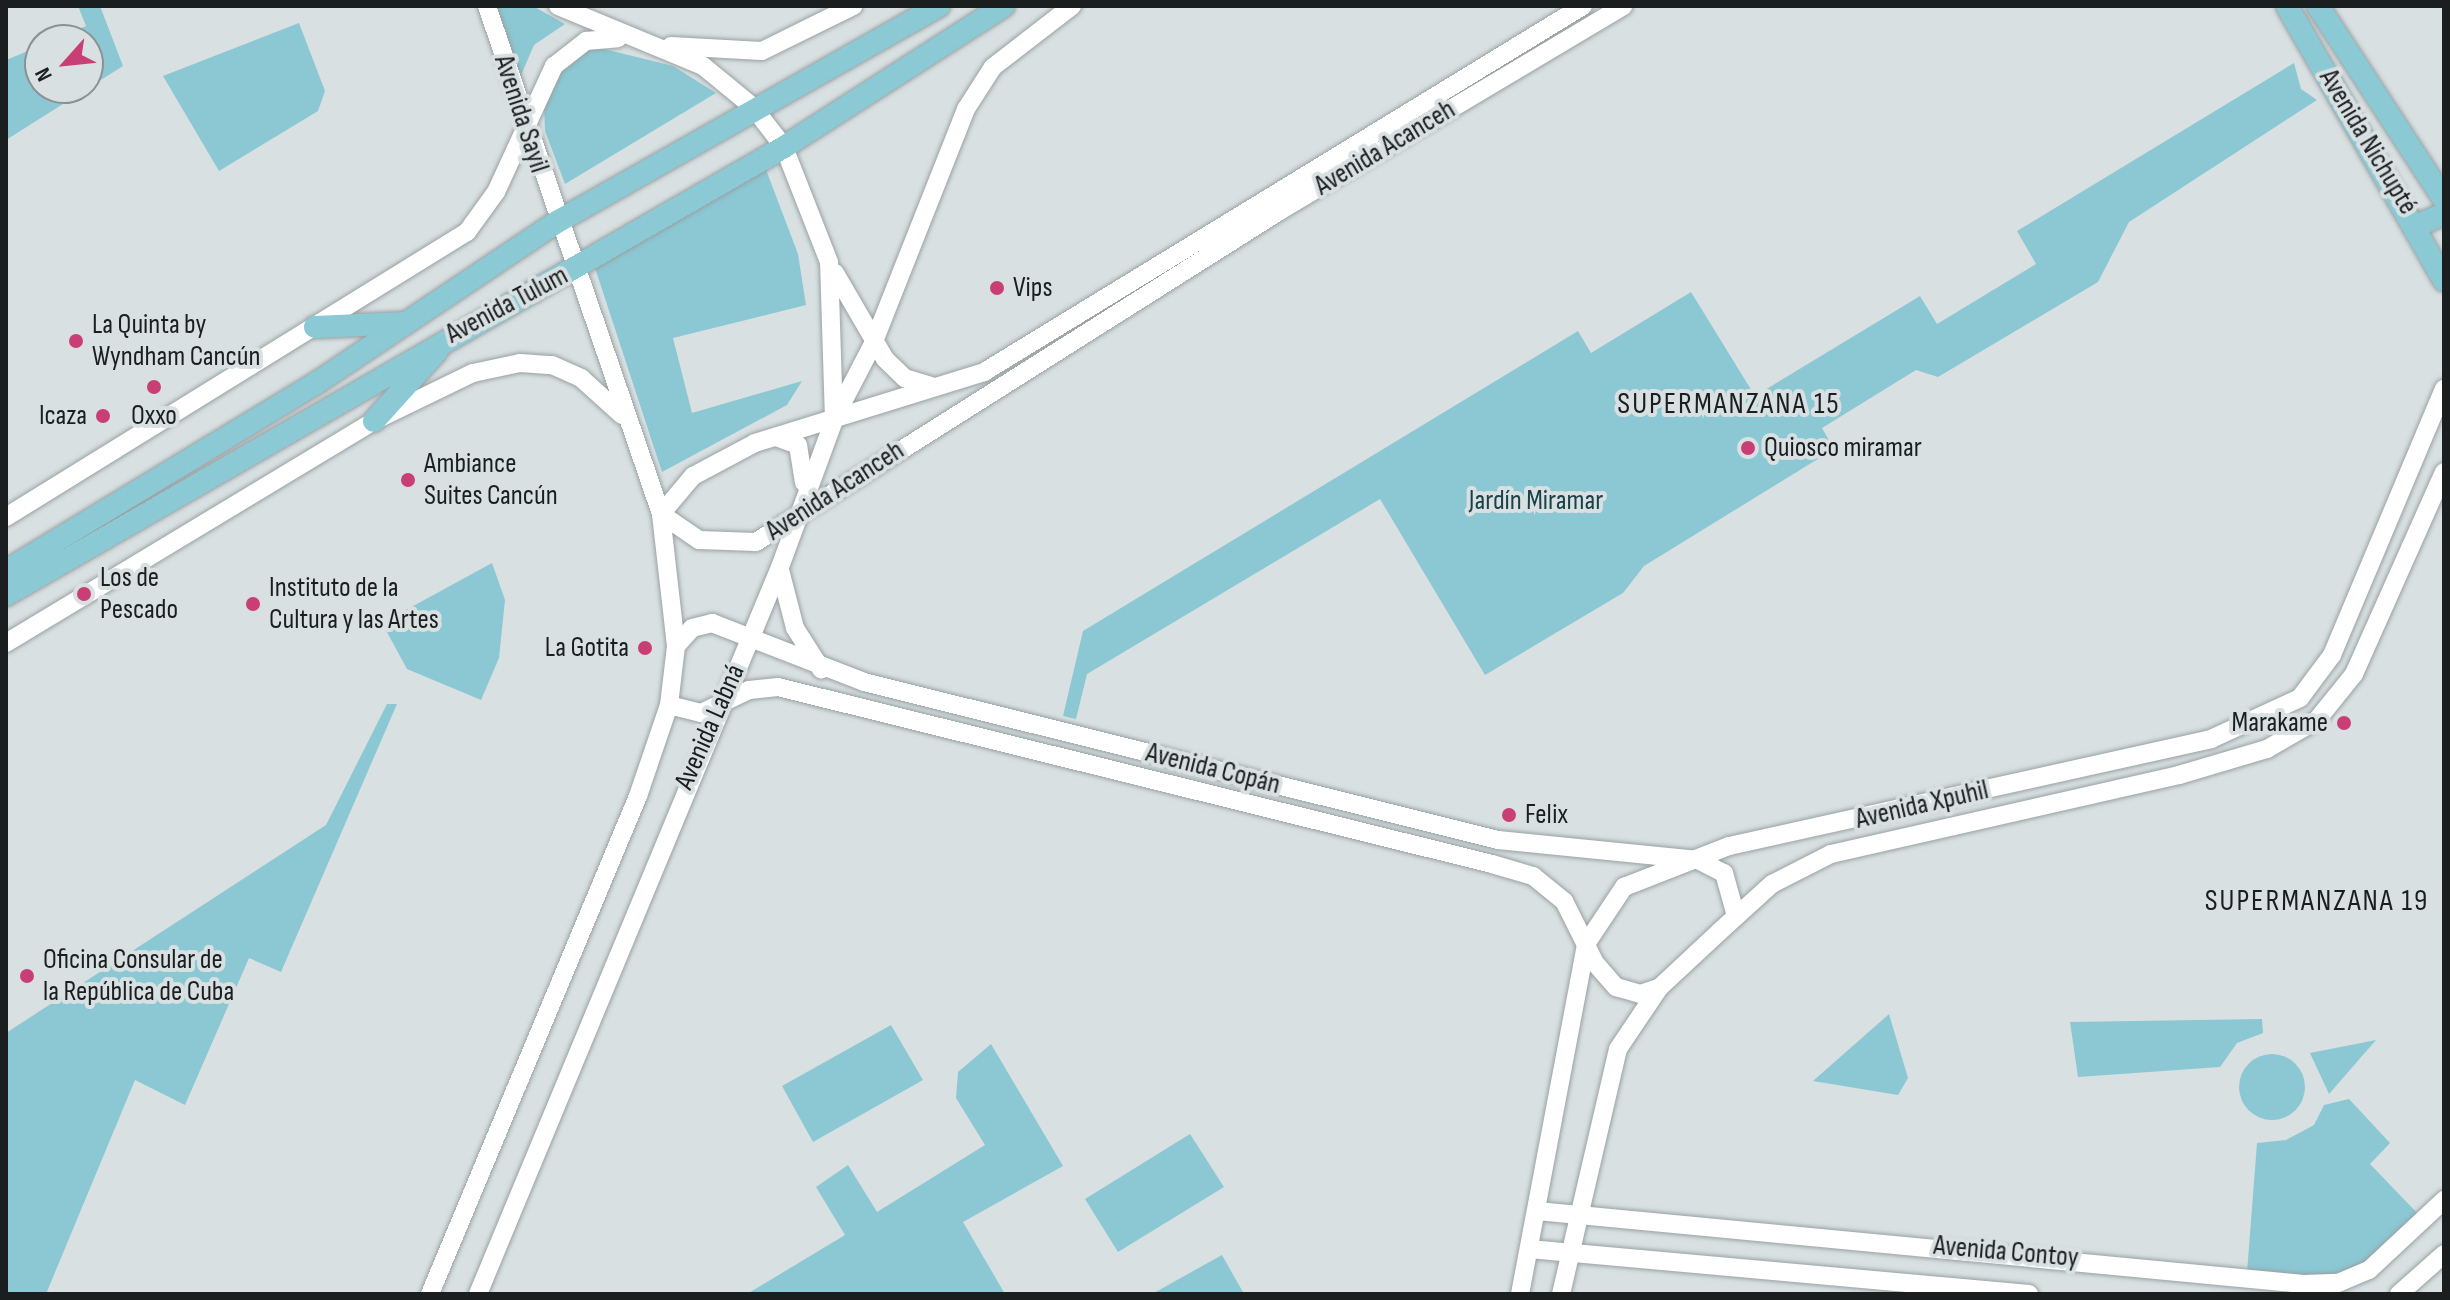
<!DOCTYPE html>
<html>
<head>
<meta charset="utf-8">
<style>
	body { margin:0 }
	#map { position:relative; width:2450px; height:1300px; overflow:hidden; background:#d8e0e2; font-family:"Sofia Sans Condensed",sans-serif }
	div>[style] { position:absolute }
	.green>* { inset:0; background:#8bc8d4 }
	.round { border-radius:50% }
	.roads { filter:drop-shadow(0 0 2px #99a1a3) drop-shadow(0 0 2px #99a1a3) }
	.tertiary>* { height:18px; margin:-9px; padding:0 9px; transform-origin:9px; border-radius:9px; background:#fff }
	.primary>* { height:22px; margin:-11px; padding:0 11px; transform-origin:11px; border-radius:11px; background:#8bcad4 }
	.dots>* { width:22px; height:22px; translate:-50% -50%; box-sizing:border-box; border:4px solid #d8e0e2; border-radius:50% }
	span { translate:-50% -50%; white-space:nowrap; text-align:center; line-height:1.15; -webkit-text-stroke:8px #d8e0e2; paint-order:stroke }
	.street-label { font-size:28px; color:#1b1e1f }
	.poi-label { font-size:28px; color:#1b1e1f }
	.left { translate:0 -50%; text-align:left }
	.right { translate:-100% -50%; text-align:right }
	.park-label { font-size:28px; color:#1b4148 }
	.neighbourhood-label { font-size:30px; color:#1b1e1f; letter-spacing:2px }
	.frame { position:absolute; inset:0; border:8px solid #1b1e1f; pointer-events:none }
	.north { position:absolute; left:24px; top:24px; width:80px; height:80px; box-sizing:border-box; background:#d8e0e2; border:2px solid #8c9294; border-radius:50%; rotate:243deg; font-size:22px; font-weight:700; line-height:32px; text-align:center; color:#1b1e1f }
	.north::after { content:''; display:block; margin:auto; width:28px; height:36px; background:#c93f75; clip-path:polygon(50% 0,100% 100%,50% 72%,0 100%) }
</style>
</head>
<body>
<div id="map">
	<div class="green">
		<i style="clip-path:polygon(78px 6px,100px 6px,123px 66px,6px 140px,6px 60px,40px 46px,40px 88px,88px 88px,88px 40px,54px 40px,86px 26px)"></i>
		<i style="clip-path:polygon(492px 6px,533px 6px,565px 24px,534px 45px,519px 80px)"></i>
		<i style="clip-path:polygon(299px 23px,325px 91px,318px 111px,219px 171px,163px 76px)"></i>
		<i style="clip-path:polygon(592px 46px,673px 66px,716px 93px,565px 184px,545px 131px,544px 103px,555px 73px)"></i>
		<i style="clip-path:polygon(2294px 63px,2301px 89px,2317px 100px,2129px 222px,2098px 282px,1938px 377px,1916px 370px,1822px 428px,1834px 449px,1644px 566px,1623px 593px,1485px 675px,1380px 499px,1087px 674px,1076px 719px,1063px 716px,1083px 631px,1578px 331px,1591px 353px,1691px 292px,1755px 396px,1920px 296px,1937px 324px,2036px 264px,2017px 231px)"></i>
		<i style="clip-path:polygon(765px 167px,798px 254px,806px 305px,673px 338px,692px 413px,802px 381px,787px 405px,662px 472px,595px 268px)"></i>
		<i style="clip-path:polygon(492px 563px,505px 600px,499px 658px,481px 700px,407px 669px,382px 623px)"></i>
		<i style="clip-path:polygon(387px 704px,397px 704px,281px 972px,249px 958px,185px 1105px,135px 1080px,46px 1294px,6px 1294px,6px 1033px,326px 825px)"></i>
		<i style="clip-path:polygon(1889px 1014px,1908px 1078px,1898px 1095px,1813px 1081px)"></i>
		<i style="clip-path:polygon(2262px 1019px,2263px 1033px,2237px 1043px,2220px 1067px,2078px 1077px,2070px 1022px)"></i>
		<i style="clip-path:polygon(891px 1025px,923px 1080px,813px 1142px,782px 1086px)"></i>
		<i style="clip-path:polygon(2376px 1040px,2329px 1094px,2310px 1053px)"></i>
		<i style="clip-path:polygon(991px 1044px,1063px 1166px,963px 1222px,1005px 1294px,747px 1294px,845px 1235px,816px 1187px,848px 1165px,877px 1212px,985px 1145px,956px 1098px,958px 1072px)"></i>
		<i class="round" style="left:2239px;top:1054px;width:66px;height:66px"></i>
		<i style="clip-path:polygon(2349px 1099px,2390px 1143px,2370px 1164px,2419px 1215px,2375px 1257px,2336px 1278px,2247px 1273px,2257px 1143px,2286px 1140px,2314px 1125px,2324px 1105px)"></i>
		<i style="clip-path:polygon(1190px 1134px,1224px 1187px,1118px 1252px,1085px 1199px)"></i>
		<i style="clip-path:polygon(1222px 1255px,1244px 1294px,1152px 1294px)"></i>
	</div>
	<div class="roads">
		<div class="tertiary">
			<i style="left:671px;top:46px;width:91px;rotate:3.1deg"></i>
			<i style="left:762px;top:51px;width:102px;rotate:-26.3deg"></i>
			<i style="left:835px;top:273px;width:99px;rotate:59.8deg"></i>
			<i style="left:885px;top:359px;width:28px;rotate:44deg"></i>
			<i style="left:905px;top:378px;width:31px;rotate:17deg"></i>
			<i style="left:835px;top:417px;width:82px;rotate:-62.5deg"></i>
			<i style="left:873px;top:344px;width:253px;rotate:-68.4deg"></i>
			<i style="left:966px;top:109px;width:50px;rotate:-57.3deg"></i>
			<i style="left:993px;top:67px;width:100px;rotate:-37.7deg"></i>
			<i style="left:776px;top:437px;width:23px;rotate:20deg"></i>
			<i style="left:798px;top:445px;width:38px;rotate:81deg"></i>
			<i style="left:661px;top:514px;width:46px;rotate:34.4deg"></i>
			<i style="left:699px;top:540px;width:57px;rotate:2deg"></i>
			<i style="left:756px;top:542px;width:618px;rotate:-32.3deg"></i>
			<i style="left:1278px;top:212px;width:402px;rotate:-30.8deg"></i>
			<i style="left:661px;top:514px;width:50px;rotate:-49.9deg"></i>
			<i style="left:693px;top:476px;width:70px;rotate:-28deg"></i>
			<i style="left:755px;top:443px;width:240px;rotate:-17.2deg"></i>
			<i style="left:984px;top:372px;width:702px;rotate:-31.43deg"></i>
			<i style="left:6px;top:517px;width:542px;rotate:-31.73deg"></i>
			<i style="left:467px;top:232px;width:49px;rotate:-54.1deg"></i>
			<i style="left:496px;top:192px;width:139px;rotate:-65.3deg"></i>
			<i style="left:554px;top:66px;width:41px;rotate:-38deg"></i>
			<i style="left:586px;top:41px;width:32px;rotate:-5deg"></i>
			<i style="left:780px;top:570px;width:60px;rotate:75.5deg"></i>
			<i style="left:795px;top:628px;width:49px;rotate:57.6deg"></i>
			<i style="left:6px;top:643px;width:430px;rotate:-31.1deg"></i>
			<i style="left:374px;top:421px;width:110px;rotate:-25.9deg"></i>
			<i style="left:473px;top:373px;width:48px;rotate:-12deg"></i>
			<i style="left:520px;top:363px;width:32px;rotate:4deg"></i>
			<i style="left:552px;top:365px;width:32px;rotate:24deg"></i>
			<i style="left:581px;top:378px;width:55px;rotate:42.1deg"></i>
			<i style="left:676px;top:646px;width:24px;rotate:-48deg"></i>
			<i style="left:692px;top:628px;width:21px;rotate:-14deg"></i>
			<i style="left:712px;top:623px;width:163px;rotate:21.2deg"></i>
			<i style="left:864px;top:682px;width:653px;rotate:13.99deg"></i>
			<i style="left:1498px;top:840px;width:201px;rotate:5.7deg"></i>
			<i style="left:1698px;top:860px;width:29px;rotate:27deg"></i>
			<i style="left:1724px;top:873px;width:45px;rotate:74.4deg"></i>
			<i style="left:669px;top:705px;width:33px;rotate:14deg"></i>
			<i style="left:701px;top:713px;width:53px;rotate:-25.6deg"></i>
			<i style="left:749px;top:690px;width:29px;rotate:-6deg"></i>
			<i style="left:778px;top:687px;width:736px;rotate:13.92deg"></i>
			<i style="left:1492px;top:864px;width:43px;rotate:16.3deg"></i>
			<i style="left:1533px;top:876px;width:40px;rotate:39deg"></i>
			<i style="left:1564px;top:901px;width:69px;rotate:63.4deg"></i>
			<i style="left:1595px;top:963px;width:32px;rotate:49deg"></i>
			<i style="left:1616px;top:987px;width:25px;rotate:16deg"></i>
			<i style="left:1640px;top:994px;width:20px;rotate:-18deg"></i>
			<i style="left:1537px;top:1211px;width:770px;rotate:5.44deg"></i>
			<i style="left:2304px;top:1284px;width:34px;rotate:-2deg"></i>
			<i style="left:2338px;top:1283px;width:34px;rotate:-23deg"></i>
			<i style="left:2369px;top:1270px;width:103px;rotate:-43deg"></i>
			<i style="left:1529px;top:1249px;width:502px;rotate:5.14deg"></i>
			<i style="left:430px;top:1294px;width:540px;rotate:-67.33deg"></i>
			<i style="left:638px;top:796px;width:96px;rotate:-71.2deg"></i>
			<i style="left:669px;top:705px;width:59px;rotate:-83.2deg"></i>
			<i style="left:676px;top:646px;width:133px;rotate:-96.5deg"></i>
			<i style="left:661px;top:514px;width:537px;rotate:-108.91deg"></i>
			<i style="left:478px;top:1294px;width:787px;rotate:-67.44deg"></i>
			<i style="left:780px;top:567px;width:157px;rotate:-69.8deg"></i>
			<i style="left:834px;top:420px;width:158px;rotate:-91.8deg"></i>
			<i style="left:829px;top:262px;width:123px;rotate:-111.4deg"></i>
			<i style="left:784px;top:147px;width:51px;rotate:-127.8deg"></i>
			<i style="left:753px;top:107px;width:65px;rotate:-140.6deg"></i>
			<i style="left:703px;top:66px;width:157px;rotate:-157.5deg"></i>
			<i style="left:1520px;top:1294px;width:356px;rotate:-79.3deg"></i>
			<i style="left:1586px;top:944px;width:69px;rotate:-56.3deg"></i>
			<i style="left:1624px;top:887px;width:113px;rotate:-21.3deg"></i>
			<i style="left:1729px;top:846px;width:494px;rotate:-12.5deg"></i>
			<i style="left:2211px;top:739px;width:98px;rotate:-24.7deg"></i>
			<i style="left:2300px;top:698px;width:54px;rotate:-53.3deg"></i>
			<i style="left:2332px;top:655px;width:289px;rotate:-67.2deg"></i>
			<i style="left:1561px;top:1294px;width:252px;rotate:-76.9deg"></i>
			<i style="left:1618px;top:1049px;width:73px;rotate:-56.1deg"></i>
			<i style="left:1659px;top:988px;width:82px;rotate:-43deg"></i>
			<i style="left:1719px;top:932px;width:72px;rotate:-42.2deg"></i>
			<i style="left:1772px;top:884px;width:66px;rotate:-27deg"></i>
			<i style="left:1831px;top:854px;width:357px;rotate:-12.8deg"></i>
			<i style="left:2179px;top:775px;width:92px;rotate:-16.5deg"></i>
			<i style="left:2267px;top:749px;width:58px;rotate:-30.1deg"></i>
			<i style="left:2317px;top:720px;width:59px;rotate:-51.2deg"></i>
			<i style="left:2354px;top:674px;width:221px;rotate:-66deg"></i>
			<i style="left:2399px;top:1294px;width:60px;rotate:-41.6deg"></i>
		</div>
		<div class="primary">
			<i style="left:2287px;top:6px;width:316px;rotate:60.2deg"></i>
			<i style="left:2318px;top:6px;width:230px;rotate:56.9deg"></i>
			<i style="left:2418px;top:225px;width:28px;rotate:-23deg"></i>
			<i style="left:315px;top:327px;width:91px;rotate:-2.5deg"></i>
			<i style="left:374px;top:421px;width:94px;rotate:-48deg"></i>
			<i style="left:6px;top:571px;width:365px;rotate:-31.2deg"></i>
			<i style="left:318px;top:382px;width:288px;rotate:-33.8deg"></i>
			<i style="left:557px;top:222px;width:439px;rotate:-29.5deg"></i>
			<i style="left:6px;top:595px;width:898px;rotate:-29.93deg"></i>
			<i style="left:784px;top:147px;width:261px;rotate:-32.7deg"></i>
		</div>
	</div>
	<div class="dots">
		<i style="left:997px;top:288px;background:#c93f75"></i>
		<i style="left:76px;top:341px;background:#c93f75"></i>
		<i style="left:154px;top:387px;background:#c93f75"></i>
		<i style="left:103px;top:416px;background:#c93f75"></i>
		<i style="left:1748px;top:448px;background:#c93f75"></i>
		<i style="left:408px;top:480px;background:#c93f75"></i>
		<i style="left:84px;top:594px;background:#c93f75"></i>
		<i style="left:253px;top:604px;background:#c93f75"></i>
		<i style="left:645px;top:648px;background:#c93f75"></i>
		<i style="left:2344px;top:723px;background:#c93f75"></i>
		<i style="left:1509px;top:815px;background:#c93f75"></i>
		<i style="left:27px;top:976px;background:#c93f75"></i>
	</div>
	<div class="street-label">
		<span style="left:521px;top:114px;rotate:72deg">Avenida Sayil</span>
		<span style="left:2368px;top:142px;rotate:59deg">Avenida Nichupté</span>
		<span style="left:1385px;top:148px;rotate:-31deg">Avenida Acanceh</span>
		<span style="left:507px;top:305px;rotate:-28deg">Avenida Tulum</span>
		<span style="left:835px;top:491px;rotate:-33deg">Avenida Acanceh</span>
		<span style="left:710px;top:727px;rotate:-66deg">Avenida Labná</span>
		<span style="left:1213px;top:769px;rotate:14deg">Avenida Copán</span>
		<span style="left:1922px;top:805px;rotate:-13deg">Avenida Xpuhil</span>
		<span style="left:2006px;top:1252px;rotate:5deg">Avenida Contoy</span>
	</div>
	<div class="poi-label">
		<span class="left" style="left:1013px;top:288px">Vips</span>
		<span class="left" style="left:92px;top:341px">La Quinta by<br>Wyndham Cancún</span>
		<span class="right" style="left:87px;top:416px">Icaza</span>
		<span style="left:154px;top:416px">Oxxo</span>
		<span class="left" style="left:1764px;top:448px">Quiosco miramar</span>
		<span class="left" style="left:424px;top:480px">Ambiance<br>Suites Cancún</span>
		<span class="left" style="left:100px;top:594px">Los de<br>Pescado</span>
		<span class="left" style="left:269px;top:604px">Instituto de la<br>Cultura y las Artes</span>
		<span class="right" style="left:629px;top:648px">La Gotita</span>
		<span class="right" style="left:2328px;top:723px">Marakame</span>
		<span class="left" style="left:1525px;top:815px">Felix</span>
		<span class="left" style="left:43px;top:976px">Oficina Consular de<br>la República de Cuba</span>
	</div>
	<div class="park-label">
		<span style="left:1536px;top:501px">Jardín Miramar</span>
	</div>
	<div class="neighbourhood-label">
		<span style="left:1729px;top:404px">SUPERMANZANA 15</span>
		<span style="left:2317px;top:901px">SUPERMANZANA 19</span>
	</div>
	<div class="frame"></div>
	<div class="north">N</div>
</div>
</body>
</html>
